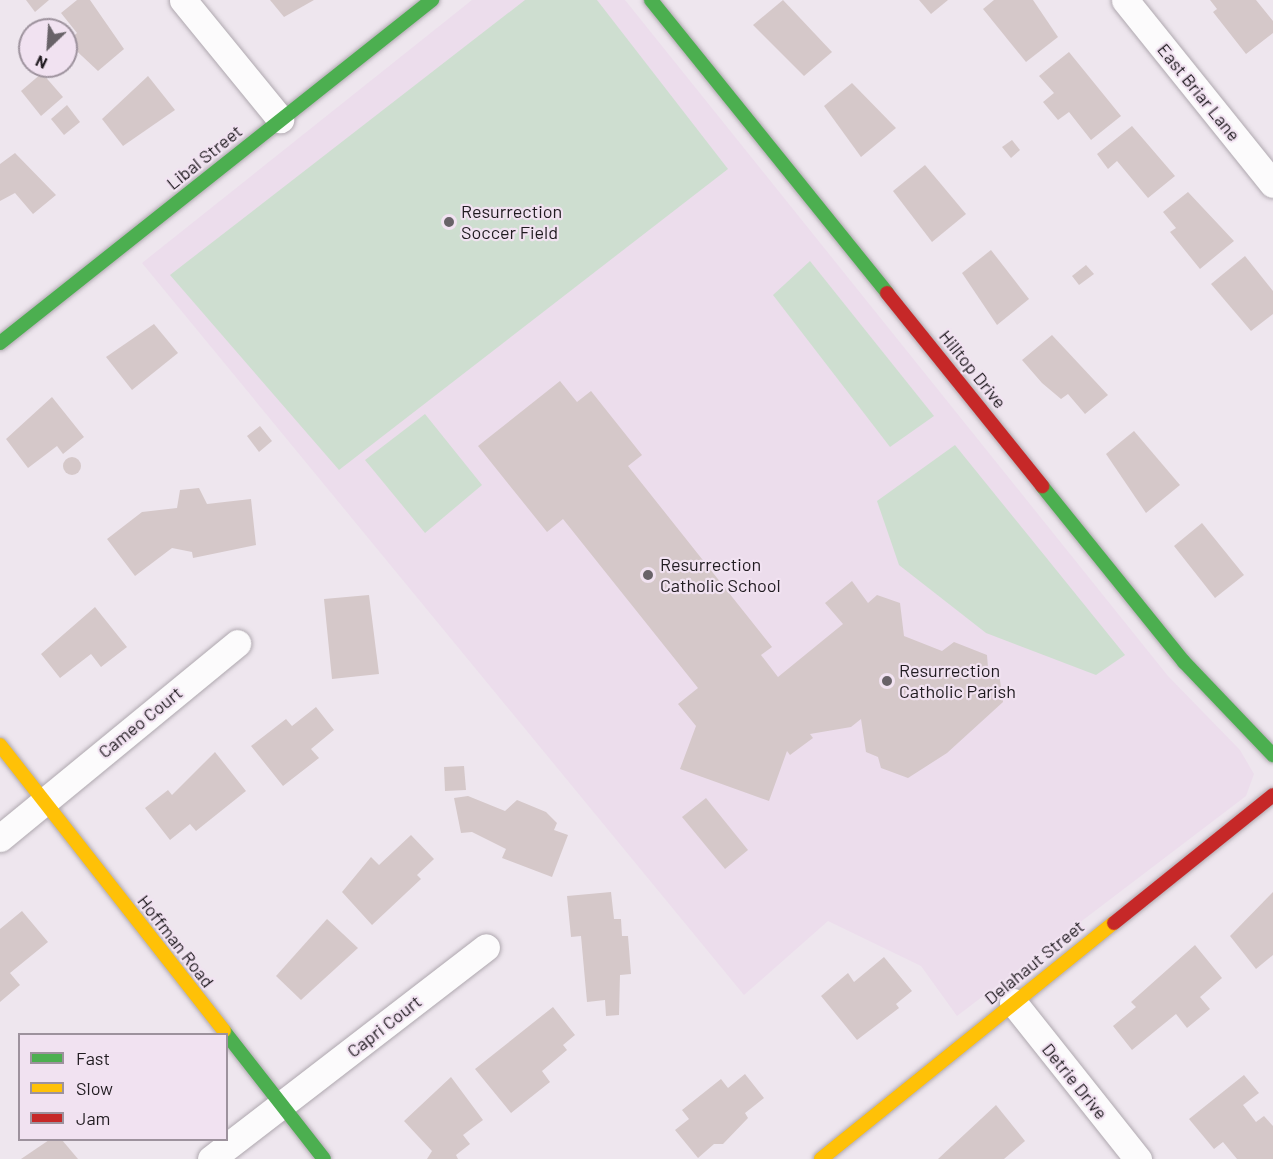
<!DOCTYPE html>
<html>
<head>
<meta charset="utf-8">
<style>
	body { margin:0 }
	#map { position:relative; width:1273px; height:1159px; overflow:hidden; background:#eee6ee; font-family:Barlow,sans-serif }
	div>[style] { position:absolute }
	.built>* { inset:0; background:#ecddec }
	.green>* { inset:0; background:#ceded0 }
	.building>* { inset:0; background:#d5c8c9 }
	.round { border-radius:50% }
	.roads { filter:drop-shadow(0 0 2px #afa8af) drop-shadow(0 0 2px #afa8af) }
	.street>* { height:27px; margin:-13.5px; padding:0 13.5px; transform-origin:13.5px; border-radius:13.5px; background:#fcfbfc }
	.fast>* { height:14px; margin:-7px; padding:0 7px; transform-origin:7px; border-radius:7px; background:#4caf50 }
	.slow>* { height:14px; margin:-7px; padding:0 7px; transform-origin:7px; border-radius:7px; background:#ffc107 }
	.jam>* { height:14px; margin:-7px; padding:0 7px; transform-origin:7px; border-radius:7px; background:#c62828 }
	.dots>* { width:16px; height:16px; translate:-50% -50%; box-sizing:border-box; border:3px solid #f1e2f1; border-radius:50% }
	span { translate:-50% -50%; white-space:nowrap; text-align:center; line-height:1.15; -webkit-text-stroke:4.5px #f1e2f1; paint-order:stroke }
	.street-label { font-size:18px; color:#201b20 }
	.poi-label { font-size:18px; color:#201b20 }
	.left { translate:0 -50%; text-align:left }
	.legend { position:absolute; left:18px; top:1033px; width:210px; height:108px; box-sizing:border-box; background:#f1e2f1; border:2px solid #9d929d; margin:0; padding:8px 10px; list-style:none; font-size:18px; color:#201b20 }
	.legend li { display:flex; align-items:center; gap:12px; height:30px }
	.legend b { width:30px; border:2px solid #9d929d }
	.north { position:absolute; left:18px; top:18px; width:60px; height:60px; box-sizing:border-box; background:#f1e2f1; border:2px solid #9d929d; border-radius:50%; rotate:205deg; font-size:16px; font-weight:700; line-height:24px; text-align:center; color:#201b20 }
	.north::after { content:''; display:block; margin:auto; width:21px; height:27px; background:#686268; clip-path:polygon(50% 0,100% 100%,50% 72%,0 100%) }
</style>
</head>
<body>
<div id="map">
	<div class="built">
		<i style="clip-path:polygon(472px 0,625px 0,1168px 676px,1240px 750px,1254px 774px,1246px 796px,957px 1016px,921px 966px,828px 921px,744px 995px,142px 263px)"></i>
	</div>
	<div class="green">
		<i style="clip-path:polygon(525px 0,597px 0,728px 169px,339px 470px,170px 275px)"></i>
		<i style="clip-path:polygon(810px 261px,934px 416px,890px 447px,773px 295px)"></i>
		<i style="clip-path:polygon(425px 414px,482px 485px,425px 533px,365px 460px)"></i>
		<i style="clip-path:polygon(955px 445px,1125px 655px,1096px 675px,986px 633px,899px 565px,877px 501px)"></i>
	</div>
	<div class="building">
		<i style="clip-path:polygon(26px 0,49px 0,35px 12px)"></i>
		<i style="clip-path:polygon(77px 0,90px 0,124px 49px,98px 71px,67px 42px,77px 33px,61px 13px)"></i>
		<i style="clip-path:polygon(270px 0,314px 0,284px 17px)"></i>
		<i style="clip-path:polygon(783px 0,832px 52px,804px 76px,753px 25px)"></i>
		<i style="clip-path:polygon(919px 0,948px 0,931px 14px)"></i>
		<i style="clip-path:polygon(994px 0,1033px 0,1058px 37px,1026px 62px,983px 9px)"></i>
		<i style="clip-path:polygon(1210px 0,1256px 0,1273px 21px,1273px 33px,1246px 54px,1213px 12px,1217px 9px)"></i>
		<i style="clip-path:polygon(1069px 52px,1121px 116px,1091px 140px,1069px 112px,1058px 120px,1043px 102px,1054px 93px,1039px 76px)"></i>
		<i style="clip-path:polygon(42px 73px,63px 97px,41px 116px,21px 91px)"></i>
		<i style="clip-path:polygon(148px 76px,175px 110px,123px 146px,102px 119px)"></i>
		<i style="clip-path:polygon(852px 83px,896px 128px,861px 157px,824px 106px)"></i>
		<i style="clip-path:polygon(67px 105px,80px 122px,64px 135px,51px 119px)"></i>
		<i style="clip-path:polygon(1132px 126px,1175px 176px,1148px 198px,1117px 161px,1108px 169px,1097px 154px)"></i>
		<i style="clip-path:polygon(1012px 140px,1020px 150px,1011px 158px,1002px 147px)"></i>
		<i style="clip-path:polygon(15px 153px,56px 195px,33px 214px,15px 193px,0 201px,0 164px)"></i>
		<i style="clip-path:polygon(925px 165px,966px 214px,932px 242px,893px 191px)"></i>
		<i style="clip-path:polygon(1188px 192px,1234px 241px,1200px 269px,1170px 232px,1176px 228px,1163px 212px)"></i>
		<i style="clip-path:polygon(991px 250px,1029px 299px,997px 325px,962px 273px)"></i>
		<i style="clip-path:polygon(1245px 256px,1273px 291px,1273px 314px,1251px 331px,1211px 284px)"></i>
		<i style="clip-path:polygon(1086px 265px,1094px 274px,1079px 285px,1072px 276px)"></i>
		<i style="clip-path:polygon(154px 324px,178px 353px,132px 390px,106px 357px)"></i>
		<i style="clip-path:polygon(1052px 335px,1108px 395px,1085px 414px,1068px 394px,1061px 399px,1042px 383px,1022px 360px)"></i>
		<i style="clip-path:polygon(560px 381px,577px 402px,591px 391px,642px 455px,628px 466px,772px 647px,761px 655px,778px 677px,843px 624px,825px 603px,852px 581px,868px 603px,877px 595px,900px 603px,904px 636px,942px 651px,954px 642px,987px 655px,988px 668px,999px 673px,1003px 702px,947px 753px,908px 778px,881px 768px,878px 757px,866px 752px,861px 719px,851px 727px,810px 734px,813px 738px,790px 755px,787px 751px,769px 801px,680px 769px,696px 726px,678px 704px,698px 688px,563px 519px,547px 532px,478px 446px)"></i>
		<i style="clip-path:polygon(52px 397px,84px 437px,63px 454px,57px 446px,28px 468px,6px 439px)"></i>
		<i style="clip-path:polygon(260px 426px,272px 441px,259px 452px,247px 436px)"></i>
		<i style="clip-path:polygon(1134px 431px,1180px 485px,1146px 513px,1106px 454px)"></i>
		<i class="round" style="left:63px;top:457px;width:18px;height:18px"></i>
		<i style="clip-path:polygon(199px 488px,207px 504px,251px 499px,256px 545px,193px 558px,192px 552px,172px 548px,135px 576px,107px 539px,142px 512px,177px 508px,180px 490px)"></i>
		<i style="clip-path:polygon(1202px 523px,1244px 575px,1215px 598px,1174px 546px)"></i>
		<i style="clip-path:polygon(369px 595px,379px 674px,332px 679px,324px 599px)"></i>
		<i style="clip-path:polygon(95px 607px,127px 647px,101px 667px,91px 654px,60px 678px,41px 654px)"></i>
		<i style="clip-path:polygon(316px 707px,334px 730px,311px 749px,319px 758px,283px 786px,251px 746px,286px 719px,292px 726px)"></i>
		<i style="clip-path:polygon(215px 752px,246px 791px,196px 831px,190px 824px,170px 840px,145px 808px,168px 790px,172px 795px)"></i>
		<i style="clip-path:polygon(464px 766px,466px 790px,445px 791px,444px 767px)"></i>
		<i style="clip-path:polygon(468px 796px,505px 811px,517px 800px,546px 812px,557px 823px,554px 830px,568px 835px,552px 877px,502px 858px,506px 849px,472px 832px,461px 833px,454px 798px)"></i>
		<i style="clip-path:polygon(706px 798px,748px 850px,725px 869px,682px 817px)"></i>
		<i style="clip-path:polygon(411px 835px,434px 859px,417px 875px,421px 879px,372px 925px,342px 892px,371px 857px,379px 865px)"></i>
		<i style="clip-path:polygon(611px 892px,614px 919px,621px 919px,622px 936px,628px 936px,631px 974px,620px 975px,619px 1015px,606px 1016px,605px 1000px,587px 1002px,581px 936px,571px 937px,567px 896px)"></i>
		<i style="clip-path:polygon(1273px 892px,1273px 955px,1256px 969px,1230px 936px)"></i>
		<i style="clip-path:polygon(22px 911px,48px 942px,10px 973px,20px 985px,0 1002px,0 929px)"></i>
		<i style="clip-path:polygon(327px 919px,358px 948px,301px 1000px,276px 976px)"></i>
		<i style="clip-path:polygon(1195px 945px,1222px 978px,1200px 997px,1210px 1009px,1187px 1028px,1176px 1014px,1132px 1050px,1113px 1026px,1136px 1007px,1131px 1002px)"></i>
		<i style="clip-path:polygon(884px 957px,912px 991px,896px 1004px,899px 1008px,857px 1040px,821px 996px,848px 973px,854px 982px)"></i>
		<i style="clip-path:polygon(553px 1007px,575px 1035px,563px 1045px,567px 1050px,542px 1071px,550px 1082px,511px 1113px,475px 1069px)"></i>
		<i style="clip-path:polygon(745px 1074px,764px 1098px,745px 1113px,748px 1118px,723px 1144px,714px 1144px,698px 1158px,675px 1130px,689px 1119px,682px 1110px,721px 1079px,728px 1088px)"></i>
		<i style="clip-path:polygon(1244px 1075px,1259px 1093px,1243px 1105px,1256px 1122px,1264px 1116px,1273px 1126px,1273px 1159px,1237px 1159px,1223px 1142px,1214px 1149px,1189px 1119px)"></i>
		<i style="clip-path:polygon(451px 1077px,483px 1120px,463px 1135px,470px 1144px,456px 1155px,458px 1159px,427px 1159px,432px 1151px,404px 1121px)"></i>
		<i style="clip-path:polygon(996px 1105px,1025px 1141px,1004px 1159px,938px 1159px)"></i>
		<i style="clip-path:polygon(49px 1140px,62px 1140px,78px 1159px,21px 1159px)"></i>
	</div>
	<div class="roads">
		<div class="street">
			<i style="left:183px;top:0;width:154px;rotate:50.8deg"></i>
			<i style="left:1125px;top:0;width:236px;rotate:51.2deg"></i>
			<i style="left:0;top:838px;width:307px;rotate:-39.4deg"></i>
			<i style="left:1013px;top:1002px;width:201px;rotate:51.5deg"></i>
			<i style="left:211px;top:1159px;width:347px;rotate:-37.6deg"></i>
		</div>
		<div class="fast">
			<i style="left:651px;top:0;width:376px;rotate:51.1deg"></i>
			<i style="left:0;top:343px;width:552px;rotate:-38.45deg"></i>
			<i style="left:1042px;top:486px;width:226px;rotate:51.1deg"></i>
			<i style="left:1184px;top:662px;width:129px;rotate:46.3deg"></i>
			<i style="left:224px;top:1031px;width:162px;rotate:52deg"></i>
		</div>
		<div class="slow">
			<i style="left:0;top:745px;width:363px;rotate:51.9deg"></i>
			<i style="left:821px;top:1159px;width:376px;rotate:-38.9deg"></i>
		</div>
		<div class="jam">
			<i style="left:887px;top:293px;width:248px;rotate:51.2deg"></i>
			<i style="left:1114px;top:923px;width:204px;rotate:-38.8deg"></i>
		</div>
	</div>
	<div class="dots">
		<i style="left:449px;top:222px;background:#686268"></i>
		<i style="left:648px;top:575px;background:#686268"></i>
		<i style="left:887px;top:681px;background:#686268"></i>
	</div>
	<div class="street-label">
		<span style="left:1199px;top:92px;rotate:51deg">East Briar Lane</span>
		<span style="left:204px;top:157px;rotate:-39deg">Libal Street</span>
		<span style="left:973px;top:369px;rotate:51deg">Hilltop Drive</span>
		<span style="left:140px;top:722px;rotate:-39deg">Cameo Court</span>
		<span style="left:176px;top:941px;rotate:52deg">Hoffman Road</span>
		<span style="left:1034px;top:962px;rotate:-39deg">Delahaut Street</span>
		<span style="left:384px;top:1026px;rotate:-38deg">Capri Court</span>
		<span style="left:1075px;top:1081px;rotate:51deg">Detrie Drive</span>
	</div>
	<div class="poi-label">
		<span class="left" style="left:461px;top:222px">Resurrection<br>Soccer Field</span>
		<span class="left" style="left:660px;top:575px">Resurrection<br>Catholic School</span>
		<span class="left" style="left:899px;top:681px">Resurrection<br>Catholic Parish</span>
	</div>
	<ul class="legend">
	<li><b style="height:8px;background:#4caf50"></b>Fast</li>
	<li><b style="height:8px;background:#ffc107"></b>Slow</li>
	<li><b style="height:8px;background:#c62828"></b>Jam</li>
	</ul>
	<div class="north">N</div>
</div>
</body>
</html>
